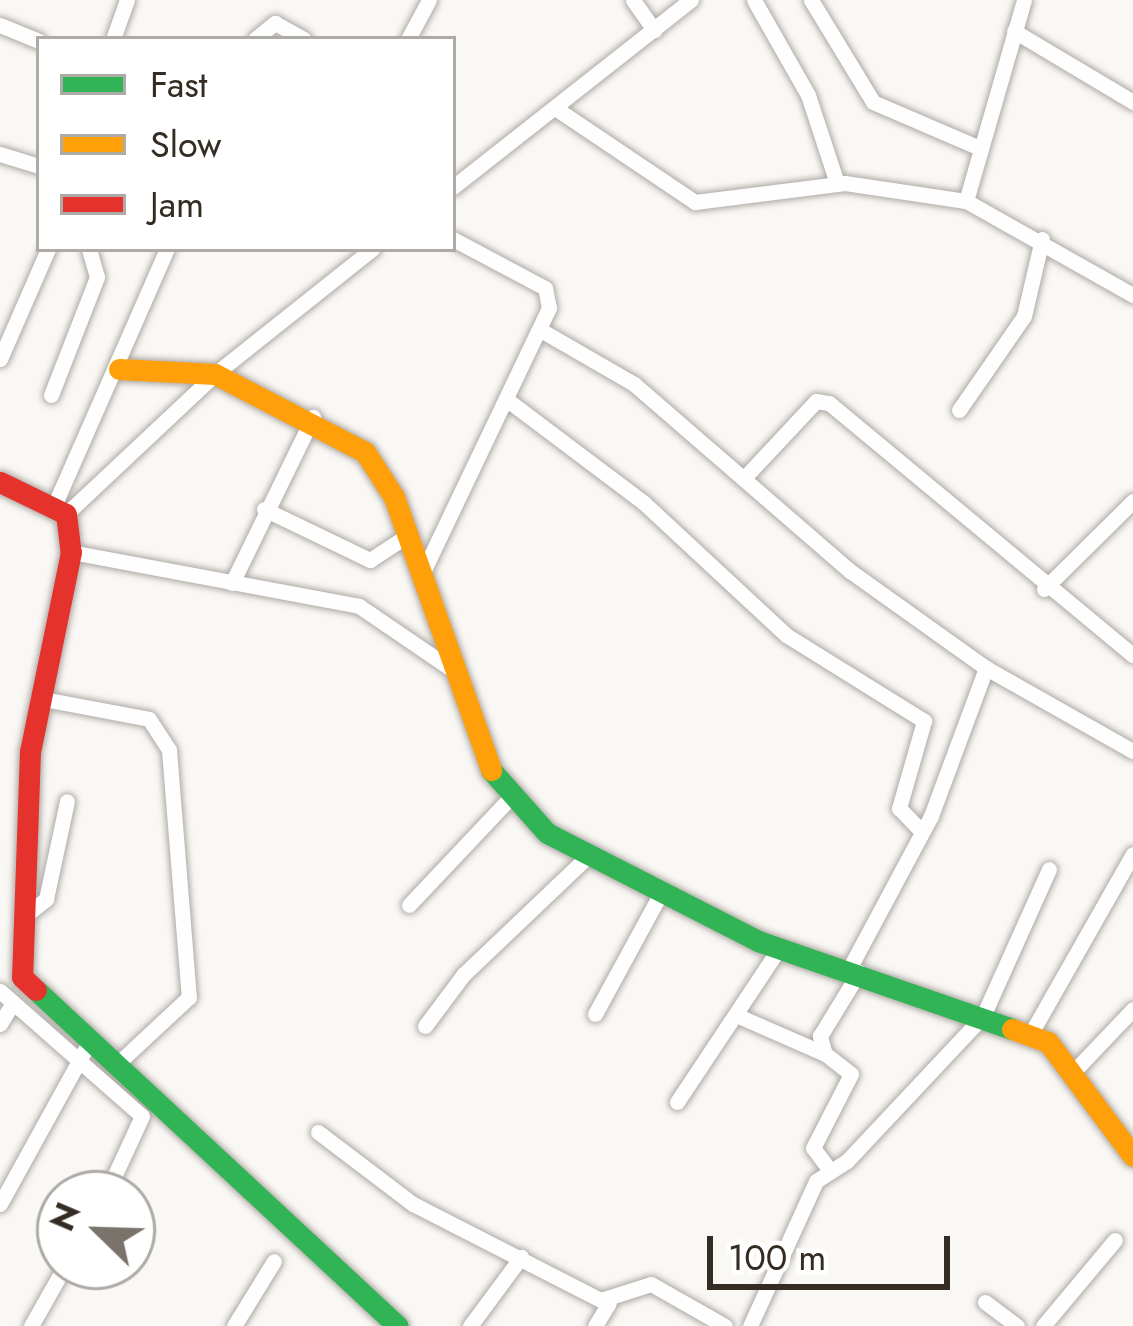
<!DOCTYPE html>
<html>
<head>
<meta charset="utf-8">
<style>
	body { margin:0 }
	#map { position:relative; width:1133px; height:1326px; overflow:hidden; background:#faf8f5; font-family:Jost,sans-serif }
	div>[style] { position:absolute }
	.roads { filter:drop-shadow(0 0 3px #afaaa5) drop-shadow(0 0 3px #afaaa5) }
	.street>* { height:15px; margin:-7.5px; padding:0 7.5px; transform-origin:7.5px; border-radius:7.5px; background:#fefefe }
	.fast>* { height:21px; margin:-10.5px; padding:0 10.5px; transform-origin:10.5px; border-radius:10.5px; background:#30b455 }
	.slow>* { height:21px; margin:-10.5px; padding:0 10.5px; transform-origin:10.5px; border-radius:10.5px; background:#ff9f0a }
	.jam>* { height:21px; margin:-10.5px; padding:0 10.5px; transform-origin:10.5px; border-radius:10.5px; background:#e5322d }
	span { translate:-50% -50%; white-space:nowrap; text-align:center; line-height:1.15; -webkit-text-stroke:9px #fff; paint-order:stroke }
	.legend { position:absolute; left:36px; top:36px; width:420px; height:216px; box-sizing:border-box; background:#fff; border:3px solid #aeaba7; margin:0; padding:15px 21px; list-style:none; font-size:36px; color:#342c23 }
	.legend li { display:flex; align-items:center; gap:24px; height:60px }
	.legend b { width:60px; border:3px solid #aeaba7 }
	.north { position:absolute; left:36px; top:1170px; width:120px; height:120px; box-sizing:border-box; background:#fff; border:3px solid #aeaba7; border-radius:50%; rotate:293deg; font-size:33px; font-weight:700; line-height:48px; text-align:center; color:#342c23 }
	.north::after { content:''; display:block; margin:auto; width:42px; height:54px; background:#79736c; clip-path:polygon(50% 0,100% 100%,50% 72%,0 100%) }
	.scale { position:absolute; left:707px; top:1236px; width:243px; height:54px; box-sizing:border-box; border:6px solid #342c23; border-top:0; padding-left:15px; font-size:36px; line-height:42px; white-space:nowrap; color:#342c23; -webkit-text-stroke:9px #fff; paint-order:stroke }
</style>
</head>
<body>
<div id="map">
	<div class="roads">
		<div class="street">
			<i style="left:633px;top:0;width:37px;rotate:55deg"></i>
			<i style="left:754px;top:0;width:109px;rotate:60.4deg"></i>
			<i style="left:808px;top:95px;width:93px;rotate:71.8deg"></i>
			<i style="left:811px;top:0;width:119px;rotate:58.7deg"></i>
			<i style="left:873px;top:102px;width:116px;rotate:23.3deg"></i>
			<i style="left:0;top:25px;width:42px;rotate:22.3deg"></i>
			<i style="left:1014px;top:31px;width:139px;rotate:30.8deg"></i>
			<i style="left:113px;top:39px;width:41px;rotate:-70.3deg"></i>
			<i style="left:255px;top:39px;width:26px;rotate:-39deg"></i>
			<i style="left:275px;top:23px;width:33px;rotate:29deg"></i>
			<i style="left:408px;top:39px;width:44px;rotate:-61.7deg"></i>
			<i style="left:555px;top:108px;width:169px;rotate:33.9deg"></i>
			<i style="left:695px;top:202px;width:151px;rotate:-7.2deg"></i>
			<i style="left:845px;top:183px;width:122px;rotate:8.5deg"></i>
			<i style="left:966px;top:201px;width:192px;rotate:29.4deg"></i>
			<i style="left:0;top:154px;width:41px;rotate:17.1deg"></i>
			<i style="left:453px;top:187px;width:303px;rotate:-38.2deg"></i>
			<i style="left:966px;top:201px;width:209px;rotate:-73.9deg"></i>
			<i style="left:544px;top:332px;width:104px;rotate:30deg"></i>
			<i style="left:634px;top:384px;width:286px;rotate:40.9deg"></i>
			<i style="left:850px;top:571px;width:167px;rotate:35.5deg"></i>
			<i style="left:986px;top:668px;width:158px;rotate:110.4deg"></i>
			<i style="left:931px;top:816px;width:174px;rotate:118.2deg"></i>
			<i style="left:0;top:359px;width:120px;rotate:-66.4deg"></i>
			<i style="left:51px;top:395px;width:127px;rotate:-68.7deg"></i>
			<i style="left:97px;top:277px;width:29px;rotate:-106deg"></i>
			<i style="left:510px;top:402px;width:168px;rotate:37deg"></i>
			<i style="left:644px;top:503px;width:194px;rotate:42.9deg"></i>
			<i style="left:786px;top:635px;width:163px;rotate:31.9deg"></i>
			<i style="left:924px;top:721px;width:91px;rotate:106deg"></i>
			<i style="left:899px;top:808px;width:33px;rotate:46deg"></i>
			<i style="left:959px;top:410px;width:114px;rotate:-55.3deg"></i>
			<i style="left:1024px;top:316px;width:79px;rotate:-76.8deg"></i>
			<i style="left:744px;top:478px;width:105px;rotate:-46.9deg"></i>
			<i style="left:816px;top:401px;width:13px;rotate:9deg"></i>
			<i style="left:829px;top:403px;width:395px;rotate:39.7deg"></i>
			<i style="left:54px;top:506px;width:281px;rotate:-66.3deg"></i>
			<i style="left:264px;top:509px;width:118px;rotate:25.7deg"></i>
			<i style="left:370px;top:560px;width:45px;rotate:-33.3deg"></i>
			<i style="left:66px;top:514px;width:204px;rotate:-43.2deg"></i>
			<i style="left:215px;top:374px;width:201px;rotate:-38.5deg"></i>
			<i style="left:71px;top:552px;width:293px;rotate:10.6deg"></i>
			<i style="left:359px;top:606px;width:110px;rotate:34.3deg"></i>
			<i style="left:422px;top:574px;width:295px;rotate:-64.5deg"></i>
			<i style="left:549px;top:308px;width:20px;rotate:-101deg"></i>
			<i style="left:545px;top:288px;width:104px;rotate:-152deg"></i>
			<i style="left:232px;top:583px;width:185px;rotate:-64deg"></i>
			<i style="left:1044px;top:589px;width:125px;rotate:-44.7deg"></i>
			<i style="left:986px;top:668px;width:169px;rotate:29.5deg"></i>
			<i style="left:38px;top:698px;width:113px;rotate:10.7deg"></i>
			<i style="left:149px;top:719px;width:37px;rotate:57deg"></i>
			<i style="left:169px;top:750px;width:248px;rotate:85.4deg"></i>
			<i style="left:189px;top:997px;width:101px;rotate:137deg"></i>
			<i style="left:409px;top:905px;width:146px;rotate:-46.7deg"></i>
			<i style="left:22px;top:918px;width:31px;rotate:-38deg"></i>
			<i style="left:46px;top:899px;width:100px;rotate:-77.9deg"></i>
			<i style="left:0;top:991px;width:189px;rotate:41.4deg"></i>
			<i style="left:142px;top:1116px;width:86px;rotate:114.8deg"></i>
			<i style="left:595px;top:1014px;width:138px;rotate:-61.4deg"></i>
			<i style="left:736px;top:1015px;width:97px;rotate:23.7deg"></i>
			<i style="left:0;top:1024px;width:23px;rotate:-59deg"></i>
			<i style="left:425px;top:1026px;width:64px;rotate:-53.3deg"></i>
			<i style="left:463px;top:975px;width:174px;rotate:-43.6deg"></i>
			<i style="left:1030px;top:1035px;width:208px;rotate:-60.4deg"></i>
			<i style="left:1075px;top:1070px;width:84px;rotate:-46.4deg"></i>
			<i style="left:677px;top:1102px;width:186px;rotate:-56.4deg"></i>
			<i style="left:318px;top:1132px;width:119px;rotate:37.2deg"></i>
			<i style="left:413px;top:1204px;width:211px;rotate:27.1deg"></i>
			<i style="left:601px;top:1300px;width:52px;rotate:-17.7deg"></i>
			<i style="left:651px;top:1284px;width:85px;rotate:29.6deg"></i>
			<i style="left:829px;top:1169px;width:26px;rotate:-127deg"></i>
			<i style="left:813px;top:1148px;width:83px;rotate:-62.8deg"></i>
			<i style="left:851px;top:1074px;width:33px;rotate:-142deg"></i>
			<i style="left:825px;top:1054px;width:19px;rotate:-106deg"></i>
			<i style="left:820px;top:1036px;width:75px;rotate:-58.6deg"></i>
			<i style="left:0;top:1204px;width:184px;rotate:-61.1deg"></i>
			<i style="left:985px;top:1302px;width:40px;rotate:37deg"></i>
			<i style="left:31px;top:1326px;width:69px;rotate:-60.5deg"></i>
			<i style="left:234px;top:1326px;width:76px;rotate:-58.4deg"></i>
			<i style="left:470px;top:1326px;width:86px;rotate:-53.5deg"></i>
			<i style="left:595px;top:1326px;width:27px;rotate:-59deg"></i>
			<i style="left:750px;top:1326px;width:159px;rotate:-65.5deg"></i>
			<i style="left:816px;top:1181px;width:37px;rotate:-33deg"></i>
			<i style="left:847px;top:1161px;width:199px;rotate:-46.8deg"></i>
			<i style="left:983px;top:1016px;width:161px;rotate:-65.8deg"></i>
			<i style="left:1043px;top:1326px;width:112px;rotate:-50.1deg"></i>
		</div>
		<div class="fast">
			<i style="left:491px;top:770px;width:84px;rotate:48.4deg"></i>
			<i style="left:547px;top:833px;width:237px;rotate:27.1deg"></i>
			<i style="left:758px;top:941px;width:269px;rotate:19.1deg"></i>
			<i style="left:36px;top:990px;width:494px;rotate:42.9deg"></i>
		</div>
		<div class="slow">
			<i style="left:119px;top:369px;width:96px;rotate:3deg"></i>
			<i style="left:215px;top:374px;width:169px;rotate:27.5deg"></i>
			<i style="left:365px;top:452px;width:54px;rotate:57.2deg"></i>
			<i style="left:394px;top:497px;width:290px;rotate:70.4deg"></i>
			<i style="left:1012px;top:1029px;width:38px;rotate:20deg"></i>
			<i style="left:1048px;top:1042px;width:142px;rotate:53.3deg"></i>
		</div>
		<div class="jam">
			<i style="left:0;top:482px;width:73px;rotate:25.9deg"></i>
			<i style="left:66px;top:514px;width:38px;rotate:83deg"></i>
			<i style="left:71px;top:552px;width:203px;rotate:101.6deg"></i>
			<i style="left:30px;top:751px;width:226px;rotate:92deg"></i>
			<i style="left:22px;top:977px;width:19px;rotate:43deg"></i>
		</div>
	</div>
	<ul class="legend">
	<li><b style="height:15px;background:#30b455"></b>Fast</li>
	<li><b style="height:15px;background:#ff9f0a"></b>Slow</li>
	<li><b style="height:15px;background:#e5322d"></b>Jam</li>
	</ul>
	<div class="north">N</div>
	<div class="scale">100 m</div>
</div>
</body>
</html>
